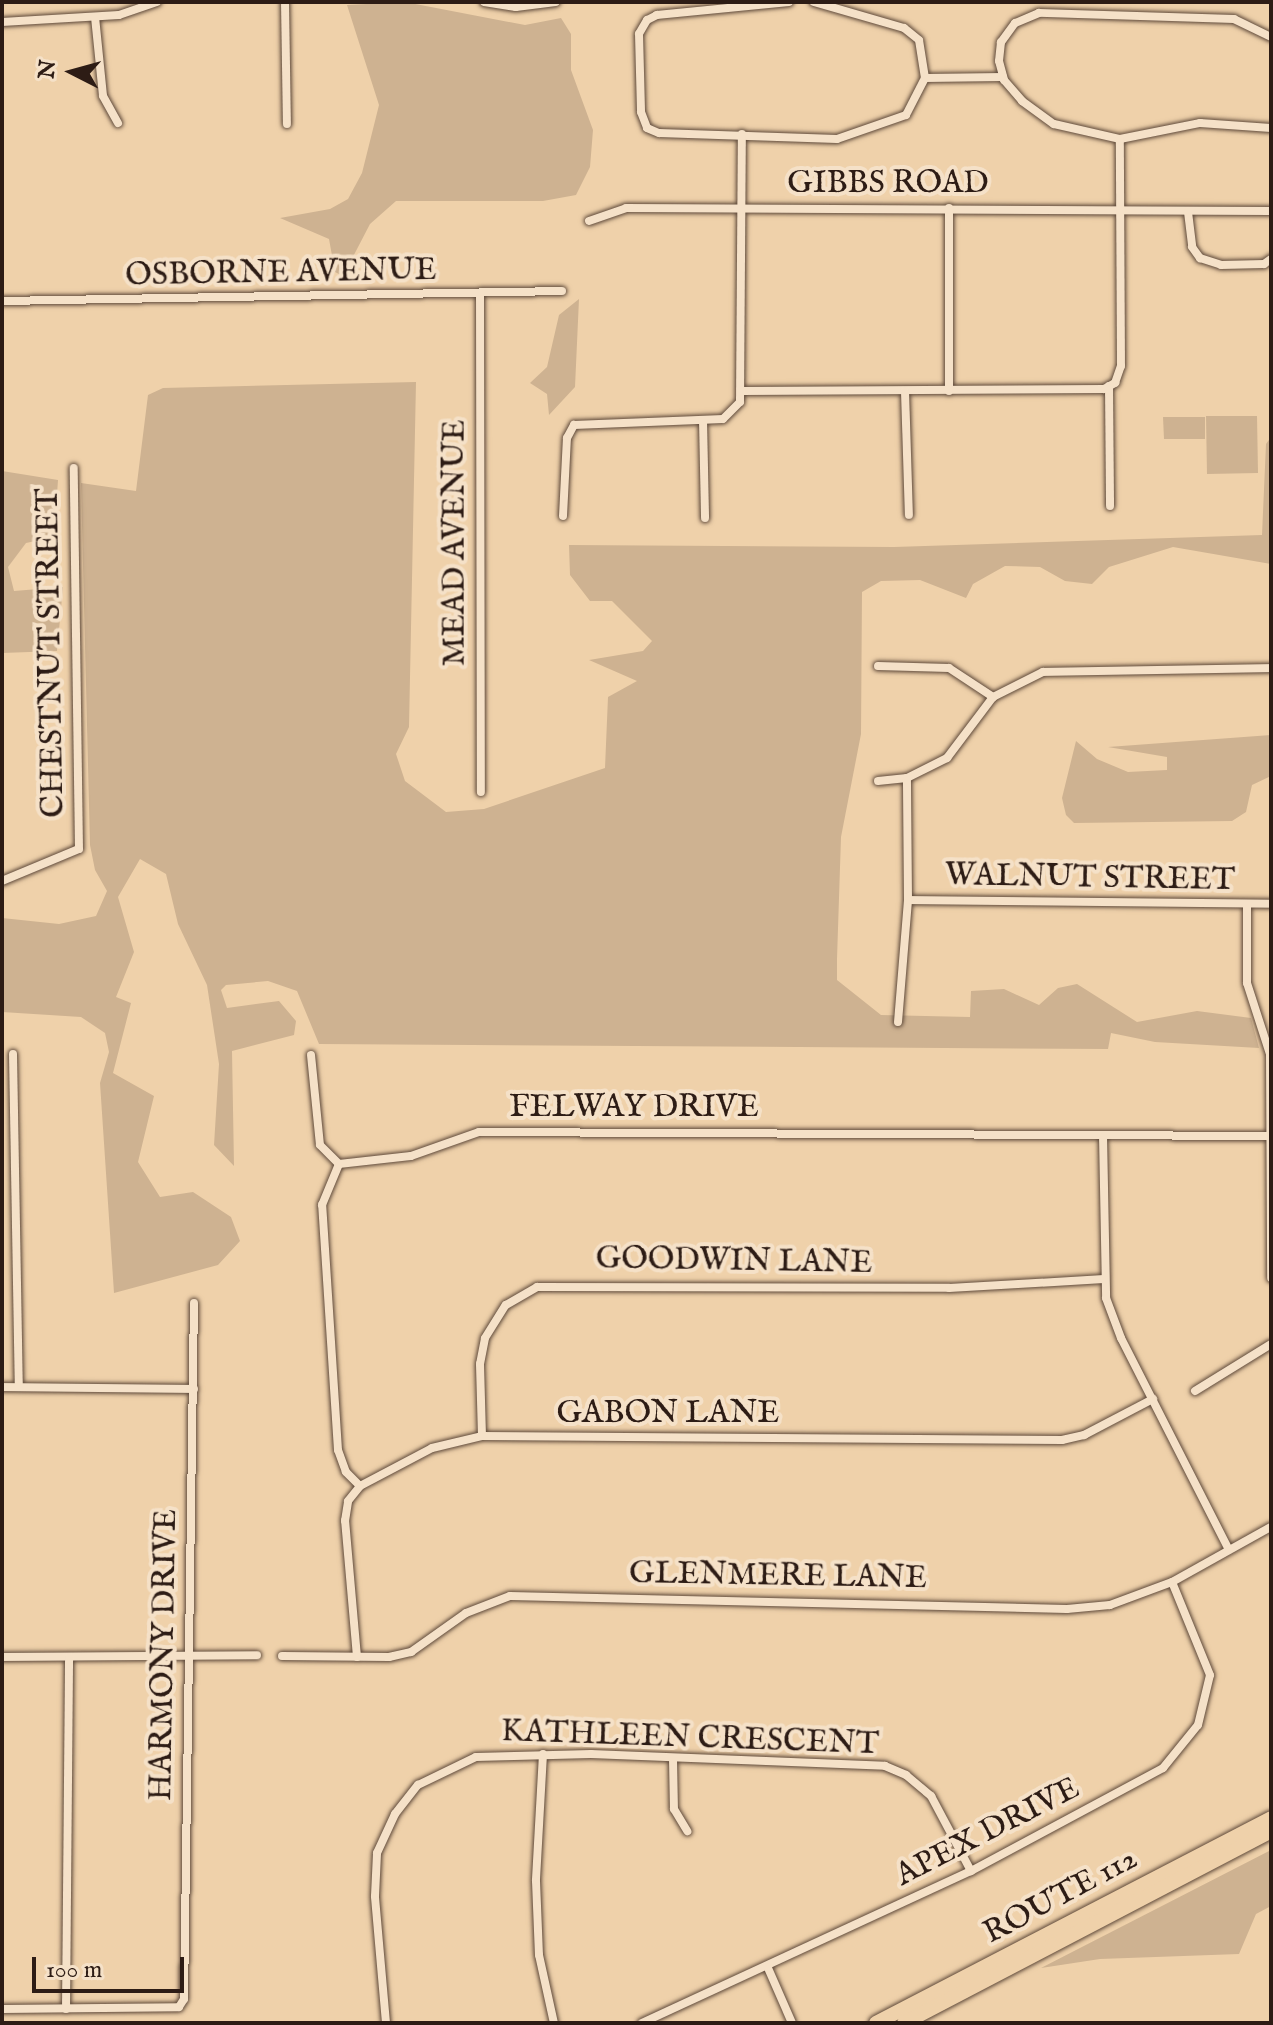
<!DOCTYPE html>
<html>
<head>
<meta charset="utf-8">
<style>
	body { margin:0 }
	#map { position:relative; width:1273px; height:2025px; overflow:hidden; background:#efd1aa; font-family:"IM FELL English",serif }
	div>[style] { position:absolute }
	.green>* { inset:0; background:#ceb291 }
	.roads { filter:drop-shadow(0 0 2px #5e493a) drop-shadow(0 0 2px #5e493a) }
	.street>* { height:8px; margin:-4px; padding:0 4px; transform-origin:4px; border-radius:4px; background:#f5e1c8 }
	.primary>* { height:14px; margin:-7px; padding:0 7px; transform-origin:7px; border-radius:7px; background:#efd1aa }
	span { translate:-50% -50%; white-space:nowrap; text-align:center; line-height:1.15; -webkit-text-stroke:8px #f5e1c8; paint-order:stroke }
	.street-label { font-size:32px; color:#2d1c15 }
	.frame { position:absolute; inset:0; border:4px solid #2d1c15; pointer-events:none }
	.north { position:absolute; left:32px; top:32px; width:80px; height:80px; -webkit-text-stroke:6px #f5e1c8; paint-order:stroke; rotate:276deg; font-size:22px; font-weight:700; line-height:32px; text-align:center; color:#2d1c15 }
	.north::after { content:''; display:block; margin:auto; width:28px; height:36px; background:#2d1c15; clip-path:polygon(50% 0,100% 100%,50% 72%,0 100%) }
	.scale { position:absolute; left:32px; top:1957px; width:152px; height:36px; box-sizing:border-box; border:4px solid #2d1c15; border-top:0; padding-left:10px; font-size:24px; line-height:28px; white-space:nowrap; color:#2d1c15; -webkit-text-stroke:6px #f5e1c8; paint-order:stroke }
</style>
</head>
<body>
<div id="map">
	<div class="green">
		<i style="clip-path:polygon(405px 2px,525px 25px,561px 18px,571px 34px,571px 70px,593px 130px,590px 167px,576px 195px,543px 201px,396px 201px,370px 224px,343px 276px,335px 272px,329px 239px,280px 218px,330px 209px,348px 199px,362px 173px,379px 105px,347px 5px)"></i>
		<i style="clip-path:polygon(579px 299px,575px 387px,549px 415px,547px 394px,530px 383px,547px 367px,559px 315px)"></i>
		<i style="clip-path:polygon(416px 382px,409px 727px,396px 754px,405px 781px,446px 812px,484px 809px,605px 768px,608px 697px,637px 681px,589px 660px,643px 651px,652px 641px,612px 601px,590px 601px,570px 575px,569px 545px,894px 547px,1262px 535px,1266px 444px,1271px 437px,1271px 564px,1173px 547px,1109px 567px,1092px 584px,1065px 581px,1040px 567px,1005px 566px,973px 584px,966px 598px,920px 580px,881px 581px,862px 592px,861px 734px,841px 837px,837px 959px,837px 980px,881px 1015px,970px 1017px,971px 991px,1004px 989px,1039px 1005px,1058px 988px,1077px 984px,1137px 1022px,1197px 1011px,1251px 1018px,1259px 1048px,1155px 1042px,1111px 1033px,1108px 1049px,319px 1044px,297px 991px,268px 981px,226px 985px,221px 990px,227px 1008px,279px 1001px,296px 1021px,294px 1035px,232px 1051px,234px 1166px,214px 1145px,219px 1064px,207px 985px,178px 924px,166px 874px,140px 859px,118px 897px,134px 952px,116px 997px,131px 1003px,113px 1073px,154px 1096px,138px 1162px,160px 1197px,193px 1192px,231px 1217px,240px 1241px,218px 1265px,114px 1293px,100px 1083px,109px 1052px,105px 1033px,81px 1017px,2px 1012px,2px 918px,59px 924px,96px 916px,107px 891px,95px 870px,90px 845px,81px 483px,136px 491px,148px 395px,163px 388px)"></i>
		<i style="clip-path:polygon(1206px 416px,1257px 416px,1258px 473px,1207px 474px)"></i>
		<i style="clip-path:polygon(1163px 417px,1205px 417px,1205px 439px,1164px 439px)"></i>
		<i style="clip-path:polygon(2px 471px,58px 480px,54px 537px,26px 543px,8px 567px,14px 591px,63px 587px,57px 651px,2px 653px)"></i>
		<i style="clip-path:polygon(1271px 735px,1271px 776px,1252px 785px,1246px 812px,1232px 821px,1074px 823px,1066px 815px,1062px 798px,1076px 741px,1097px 759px,1128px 772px,1167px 770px,1167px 757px,1108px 747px)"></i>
		<i style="clip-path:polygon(1271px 1850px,1271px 1906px,1256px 1914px,1239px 1954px,1100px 1959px,1041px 1968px)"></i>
	</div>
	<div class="roads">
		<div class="street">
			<i style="left:285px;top:2px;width:122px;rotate:89.1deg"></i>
			<i style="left:484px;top:2px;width:32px;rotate:9deg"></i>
			<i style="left:516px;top:7px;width:40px;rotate:-7.1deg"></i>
			<i style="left:789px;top:2px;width:133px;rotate:174.4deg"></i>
			<i style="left:657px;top:15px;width:11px;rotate:153deg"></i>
			<i style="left:647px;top:20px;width:16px;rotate:120deg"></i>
			<i style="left:639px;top:34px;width:78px;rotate:88.5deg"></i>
			<i style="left:641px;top:112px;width:17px;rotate:69deg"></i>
			<i style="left:647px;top:128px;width:13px;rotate:23deg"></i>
			<i style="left:659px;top:133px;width:178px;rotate:1.9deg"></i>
			<i style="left:837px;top:139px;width:73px;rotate:-19.2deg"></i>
			<i style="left:906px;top:115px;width:42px;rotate:-62.8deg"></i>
			<i style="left:925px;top:78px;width:38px;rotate:-99deg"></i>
			<i style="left:919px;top:40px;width:19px;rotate:-141deg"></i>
			<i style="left:904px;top:28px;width:94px;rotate:-163.9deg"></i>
			<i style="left:95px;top:17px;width:79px;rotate:84.2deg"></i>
			<i style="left:103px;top:96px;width:31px;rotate:61deg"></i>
			<i style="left:2px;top:22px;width:117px;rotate:-3.4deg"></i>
			<i style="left:119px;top:15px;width:40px;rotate:-18.9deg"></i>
			<i style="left:1271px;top:37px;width:41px;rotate:-154.1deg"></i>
			<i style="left:1234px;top:19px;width:195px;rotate:-178.2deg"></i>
			<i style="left:1039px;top:13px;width:26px;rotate:157deg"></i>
			<i style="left:1015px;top:23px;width:24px;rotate:126deg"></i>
			<i style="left:1001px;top:42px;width:19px;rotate:96deg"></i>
			<i style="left:999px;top:61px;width:20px;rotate:75deg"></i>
			<i style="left:1004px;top:80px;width:28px;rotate:49deg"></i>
			<i style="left:1022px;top:101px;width:39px;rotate:36deg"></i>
			<i style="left:1054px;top:124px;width:68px;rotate:12.8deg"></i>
			<i style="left:1120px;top:139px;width:82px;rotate:-11.3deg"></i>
			<i style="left:1200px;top:123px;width:71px;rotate:4deg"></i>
			<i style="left:925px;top:78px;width:78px;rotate:-0.7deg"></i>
			<i style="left:949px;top:208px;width:183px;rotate:90deg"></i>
			<i style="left:1188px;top:212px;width:35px;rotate:83deg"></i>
			<i style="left:1192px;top:247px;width:14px;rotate:54deg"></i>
			<i style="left:1200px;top:258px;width:22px;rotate:18deg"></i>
			<i style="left:1221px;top:265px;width:43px;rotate:-1.3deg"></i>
			<i style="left:1264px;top:264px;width:9px;rotate:-36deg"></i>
			<i style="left:589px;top:221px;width:39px;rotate:-19deg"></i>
			<i style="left:626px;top:208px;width:645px;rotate:0.27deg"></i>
			<i style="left:480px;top:294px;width:498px;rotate:89.9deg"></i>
			<i style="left:2px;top:301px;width:560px;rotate:-1.02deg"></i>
			<i style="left:1109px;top:386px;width:120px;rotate:89.5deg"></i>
			<i style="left:742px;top:391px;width:362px;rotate:-0.3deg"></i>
			<i style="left:1104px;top:389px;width:13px;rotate:-29deg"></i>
			<i style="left:1115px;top:383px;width:18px;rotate:-71deg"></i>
			<i style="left:1121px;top:366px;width:227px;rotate:-90.3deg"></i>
			<i style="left:905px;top:391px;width:124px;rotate:88.2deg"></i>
			<i style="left:703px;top:420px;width:98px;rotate:88.8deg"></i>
			<i style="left:563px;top:516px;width:78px;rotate:-87.1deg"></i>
			<i style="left:567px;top:438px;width:15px;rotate:-62deg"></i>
			<i style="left:574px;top:425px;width:149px;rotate:-2.3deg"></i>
			<i style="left:723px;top:419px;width:24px;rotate:-45deg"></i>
			<i style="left:740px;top:402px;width:268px;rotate:-89.6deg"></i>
			<i style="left:878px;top:666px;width:71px;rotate:1.6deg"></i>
			<i style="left:949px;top:668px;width:53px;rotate:33.4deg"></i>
			<i style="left:878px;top:781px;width:29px;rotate:-6deg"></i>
			<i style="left:907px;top:778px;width:45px;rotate:-26.6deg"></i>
			<i style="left:947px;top:758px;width:76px;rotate:-53deg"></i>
			<i style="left:993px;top:697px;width:56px;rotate:-26.6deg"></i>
			<i style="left:1043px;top:672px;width:228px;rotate:-1deg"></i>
			<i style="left:2px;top:881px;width:83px;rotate:-22.6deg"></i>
			<i style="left:79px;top:849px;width:381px;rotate:-90.8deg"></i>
			<i style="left:908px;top:900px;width:363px;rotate:0.6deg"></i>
			<i style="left:1247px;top:905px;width:78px;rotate:90deg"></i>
			<i style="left:1247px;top:983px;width:75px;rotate:72.1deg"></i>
			<i style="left:1270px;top:1054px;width:224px;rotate:89.7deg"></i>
			<i style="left:898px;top:1022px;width:122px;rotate:-85.3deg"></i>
			<i style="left:908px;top:900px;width:122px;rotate:-90.5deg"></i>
			<i style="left:13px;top:1054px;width:333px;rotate:89deg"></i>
			<i style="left:311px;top:1055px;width:90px;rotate:84.3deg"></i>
			<i style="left:320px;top:1145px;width:27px;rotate:45deg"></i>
			<i style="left:1103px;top:1135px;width:163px;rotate:88.9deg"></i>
			<i style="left:1106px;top:1298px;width:43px;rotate:69.4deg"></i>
			<i style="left:1121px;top:1338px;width:236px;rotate:63deg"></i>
			<i style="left:2px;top:1387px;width:192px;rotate:0.6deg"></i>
			<i style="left:1195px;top:1391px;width:89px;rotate:-31.7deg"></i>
			<i style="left:482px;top:1436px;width:72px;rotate:-91.6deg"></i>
			<i style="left:480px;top:1364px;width:26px;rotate:-79deg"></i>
			<i style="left:485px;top:1338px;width:39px;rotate:-58deg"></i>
			<i style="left:506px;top:1305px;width:36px;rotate:-30deg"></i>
			<i style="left:537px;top:1287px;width:412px;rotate:0.1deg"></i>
			<i style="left:949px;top:1288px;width:155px;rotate:-3.3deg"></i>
			<i style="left:360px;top:1486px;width:20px;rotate:-135deg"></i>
			<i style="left:346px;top:1472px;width:23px;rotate:-110deg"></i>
			<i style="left:338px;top:1450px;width:246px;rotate:-93.7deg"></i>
			<i style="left:322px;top:1205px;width:44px;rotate:-67.5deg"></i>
			<i style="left:339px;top:1164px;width:72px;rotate:-6.3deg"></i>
			<i style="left:411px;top:1156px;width:72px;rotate:-19.4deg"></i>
			<i style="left:479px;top:1132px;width:789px;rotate:0.29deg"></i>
			<i style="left:282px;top:1656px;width:107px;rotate:0.5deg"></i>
			<i style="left:389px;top:1657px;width:23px;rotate:-13deg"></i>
			<i style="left:411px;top:1652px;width:67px;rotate:-35.3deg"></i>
			<i style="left:466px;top:1613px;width:47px;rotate:-21.1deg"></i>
			<i style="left:510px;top:1596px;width:557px;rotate:1.34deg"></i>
			<i style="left:1067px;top:1609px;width:43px;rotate:-5.3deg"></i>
			<i style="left:1110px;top:1605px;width:66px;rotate:-20.4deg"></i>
			<i style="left:1172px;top:1582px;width:113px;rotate:-29.1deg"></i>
			<i style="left:2px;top:1657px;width:255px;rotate:-0.4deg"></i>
			<i style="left:357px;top:1657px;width:137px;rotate:-95deg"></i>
			<i style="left:345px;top:1521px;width:20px;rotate:-81deg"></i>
			<i style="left:348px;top:1501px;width:19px;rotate:-51deg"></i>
			<i style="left:360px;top:1486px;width:81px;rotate:-27.8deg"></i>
			<i style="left:432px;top:1448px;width:51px;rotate:-13.5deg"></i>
			<i style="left:482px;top:1436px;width:580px;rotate:0.4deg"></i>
			<i style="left:1062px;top:1440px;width:23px;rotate:-13deg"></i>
			<i style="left:1084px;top:1435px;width:78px;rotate:-27.6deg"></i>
			<i style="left:543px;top:1754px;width:127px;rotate:93.2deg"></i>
			<i style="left:536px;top:1881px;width:74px;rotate:87.7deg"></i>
			<i style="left:539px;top:1955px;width:70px;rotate:77.6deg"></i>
			<i style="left:673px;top:1759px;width:50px;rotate:88.9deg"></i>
			<i style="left:674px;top:1809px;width:26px;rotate:59deg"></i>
			<i style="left:768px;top:1968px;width:60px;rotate:66.4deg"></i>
			<i style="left:2px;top:2009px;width:177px;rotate:-0.6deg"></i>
			<i style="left:179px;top:2007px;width:9px;rotate:-58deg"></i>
			<i style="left:184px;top:1999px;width:696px;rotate:-89.18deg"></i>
			<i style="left:66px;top:2009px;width:352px;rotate:-89.5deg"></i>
			<i style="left:386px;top:2023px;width:127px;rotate:-95deg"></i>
			<i style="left:375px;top:1896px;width:43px;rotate:-87.3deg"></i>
			<i style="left:377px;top:1853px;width:43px;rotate:-65.2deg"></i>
			<i style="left:395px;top:1814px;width:37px;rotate:-52deg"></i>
			<i style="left:418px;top:1785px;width:64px;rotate:-25.8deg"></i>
			<i style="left:476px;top:1757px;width:115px;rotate:-1.5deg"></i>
			<i style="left:591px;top:1754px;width:294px;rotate:2.3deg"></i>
			<i style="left:885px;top:1766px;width:23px;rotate:23deg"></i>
			<i style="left:906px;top:1775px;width:33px;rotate:40deg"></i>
			<i style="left:931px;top:1796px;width:85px;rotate:61.9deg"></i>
			<i style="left:642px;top:2023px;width:362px;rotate:-24.8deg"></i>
			<i style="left:971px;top:1871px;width:218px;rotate:-28.2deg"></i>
			<i style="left:1163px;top:1768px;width:55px;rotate:-50.9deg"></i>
			<i style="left:1198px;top:1725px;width:51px;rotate:-76.5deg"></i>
			<i style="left:1210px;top:1675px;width:100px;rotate:-112.2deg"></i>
		</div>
		<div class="primary">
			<i style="left:876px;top:2023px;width:445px;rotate:-27.4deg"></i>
			<i style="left:904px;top:2023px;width:414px;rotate:-27.6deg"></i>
		</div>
	</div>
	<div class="street-label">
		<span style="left:888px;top:184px">GIBBS ROAD</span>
		<span style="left:281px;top:274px;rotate:-1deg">OSBORNE AVENUE</span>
		<span style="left:456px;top:543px;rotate:-90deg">MEAD AVENUE</span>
		<span style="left:52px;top:653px;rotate:-91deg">CHESTNUT STREET</span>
		<span style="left:1090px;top:879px;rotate:1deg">WALNUT STREET</span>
		<span style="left:634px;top:1108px">FELWAY DRIVE</span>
		<span style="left:734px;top:1262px;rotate:1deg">GOODWIN LANE</span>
		<span style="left:668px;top:1414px">GABON LANE</span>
		<span style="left:778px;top:1577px;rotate:1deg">GLENMERE LANE</span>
		<span style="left:165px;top:1655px;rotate:-89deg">HARMONY DRIVE</span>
		<span style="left:690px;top:1739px;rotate:2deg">KATHLEEN CRESCENT</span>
		<span style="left:988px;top:1833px;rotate:-27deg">APEX DRIVE</span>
		<span style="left:1061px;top:1897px;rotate:-28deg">ROUTE 112</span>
	</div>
	<div class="frame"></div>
	<div class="north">N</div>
	<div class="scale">100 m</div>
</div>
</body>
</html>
